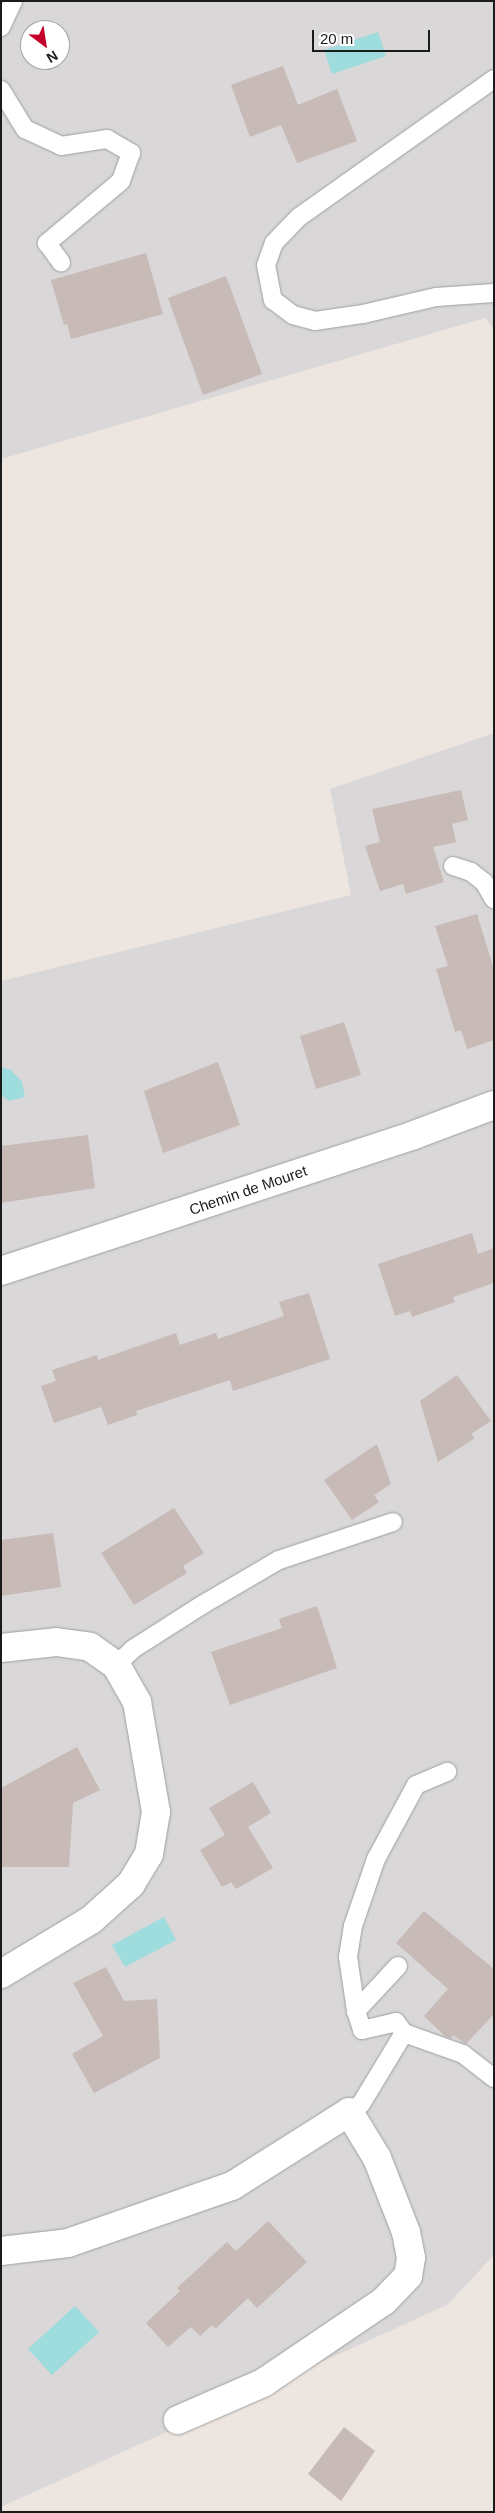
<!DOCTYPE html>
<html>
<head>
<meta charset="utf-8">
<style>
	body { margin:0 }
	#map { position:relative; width:495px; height:2513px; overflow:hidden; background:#ede5df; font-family:Arial,sans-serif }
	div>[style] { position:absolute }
	.residential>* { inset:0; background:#d9d7d8 }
	.water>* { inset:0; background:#9edcdd }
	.building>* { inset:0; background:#c8bab6 }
	.roads { filter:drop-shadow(0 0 1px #9f9f9f) drop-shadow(0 0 1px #9f9f9f) }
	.service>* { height:18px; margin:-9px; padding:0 9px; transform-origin:9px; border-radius:9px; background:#fff }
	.minor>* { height:28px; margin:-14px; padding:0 14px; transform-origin:14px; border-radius:14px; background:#fff }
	span { translate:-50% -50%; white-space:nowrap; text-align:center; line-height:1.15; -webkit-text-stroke:4px #fff; paint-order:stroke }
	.street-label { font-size:15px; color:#1b1b1b }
	.frame { position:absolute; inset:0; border:2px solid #1b1b1b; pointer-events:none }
	.north { position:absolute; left:20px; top:20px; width:50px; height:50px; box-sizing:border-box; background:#fff; border:1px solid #a4a4a4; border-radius:50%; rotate:149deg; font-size:14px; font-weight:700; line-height:20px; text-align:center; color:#1b1b1b }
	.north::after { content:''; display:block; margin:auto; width:18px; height:22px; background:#c5002a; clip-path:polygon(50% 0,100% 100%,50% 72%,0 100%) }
	.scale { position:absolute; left:312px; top:30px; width:118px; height:22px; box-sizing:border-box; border:2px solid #1b1b1b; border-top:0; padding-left:6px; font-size:15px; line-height:18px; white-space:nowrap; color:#1b1b1b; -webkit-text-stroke:4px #fff; paint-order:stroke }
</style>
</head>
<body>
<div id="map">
	<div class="residential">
		<i style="clip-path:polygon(evenodd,1px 1px,494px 1px,494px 330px,485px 318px,1px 459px,1px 1px,30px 30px,60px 30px,60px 60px,30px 60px,30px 30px)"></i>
		<i style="clip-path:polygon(494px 733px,494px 2255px,447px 2305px,1px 2507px,1px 981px,351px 895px,330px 789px)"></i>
	</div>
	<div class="water">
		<i style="clip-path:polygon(378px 32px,386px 56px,332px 74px,324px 50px)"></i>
		<i style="clip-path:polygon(1px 1067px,11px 1070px,22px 1082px,25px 1097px,9px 1101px,1px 1095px)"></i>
		<i style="clip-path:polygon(164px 1917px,176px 1940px,125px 1967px,112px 1945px)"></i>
		<i style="clip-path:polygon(75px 2306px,99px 2332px,52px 2375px,28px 2349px)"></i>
	</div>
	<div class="building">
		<i style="clip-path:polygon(283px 66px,298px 105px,337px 89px,357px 141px,297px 163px,281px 125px,250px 137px,231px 85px)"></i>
		<i style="clip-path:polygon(146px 253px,163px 314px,71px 339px,67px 324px,64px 325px,51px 280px)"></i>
		<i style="clip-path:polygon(226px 276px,262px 374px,203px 395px,168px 298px)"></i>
		<i style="clip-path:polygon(461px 790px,468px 820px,452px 824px,456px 842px,433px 847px,444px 882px,406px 894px,403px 884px,380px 891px,365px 846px,380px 842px,372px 809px)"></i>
		<i style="clip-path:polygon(477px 914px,494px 970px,494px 1040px,467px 1049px,461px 1030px,455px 1032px,436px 969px,448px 966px,435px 926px)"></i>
		<i style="clip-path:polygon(344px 1022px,361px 1075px,316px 1089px,300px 1036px)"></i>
		<i style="clip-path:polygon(218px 1062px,240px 1125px,163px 1153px,144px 1091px)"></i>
		<i style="clip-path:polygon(88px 1135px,95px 1188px,1px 1203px,1px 1146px)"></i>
		<i style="clip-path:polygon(472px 1233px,478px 1254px,494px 1248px,494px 1283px,453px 1297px,455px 1302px,412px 1317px,410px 1311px,395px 1316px,378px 1264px)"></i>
		<i style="clip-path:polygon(309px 1293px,330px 1359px,233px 1391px,230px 1380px,136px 1411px,137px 1415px,108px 1425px,101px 1407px,54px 1423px,41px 1386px,56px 1381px,52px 1370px,97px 1355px,98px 1360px,176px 1333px,180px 1345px,216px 1333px,218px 1339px,284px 1316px,279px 1302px)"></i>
		<i style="clip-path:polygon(457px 1375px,491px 1421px,471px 1434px,475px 1438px,438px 1462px,420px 1401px)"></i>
		<i style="clip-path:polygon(377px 1444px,391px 1484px,374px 1495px,379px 1502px,352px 1520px,324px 1480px)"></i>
		<i style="clip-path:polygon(174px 1508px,204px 1553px,183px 1566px,187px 1573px,134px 1605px,101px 1553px)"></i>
		<i style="clip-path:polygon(53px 1533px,61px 1587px,1px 1596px,1px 1540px)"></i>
		<i style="clip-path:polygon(317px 1606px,337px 1668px,230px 1705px,211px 1652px,282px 1628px,279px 1619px)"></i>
		<i style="clip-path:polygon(77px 1747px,100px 1790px,73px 1803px,69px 1867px,1px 1867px,1px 1788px)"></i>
		<i style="clip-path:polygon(253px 1782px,271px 1813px,248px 1827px,273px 1868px,236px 1889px,231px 1882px,222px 1887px,200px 1850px,225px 1835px,209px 1808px)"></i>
		<i style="clip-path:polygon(424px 1911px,494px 1969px,494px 2014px,466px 2044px,453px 2035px,451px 2038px,446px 2037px,424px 2016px,448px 1989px,396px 1943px)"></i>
		<i style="clip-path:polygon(106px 1967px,124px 2001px,157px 1999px,160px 2058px,94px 2093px,72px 2054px,103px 2036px,73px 1983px)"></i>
		<i style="clip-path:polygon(268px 2221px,307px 2262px,257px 2308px,248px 2298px,215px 2329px,212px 2325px,200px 2336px,191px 2327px,168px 2347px,146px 2323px,180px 2291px,177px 2288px,227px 2242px,236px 2251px)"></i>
		<i style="clip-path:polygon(344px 2427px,375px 2451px,341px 2501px,308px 2474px)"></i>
	</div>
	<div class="roads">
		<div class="service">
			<i style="left:1px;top:27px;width:29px;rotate:-65deg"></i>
			<i style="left:494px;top:79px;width:240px;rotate:144.7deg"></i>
			<i style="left:298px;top:218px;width:35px;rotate:134deg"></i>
			<i style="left:274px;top:243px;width:23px;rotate:110deg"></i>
			<i style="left:266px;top:265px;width:36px;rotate:79deg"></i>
			<i style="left:273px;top:300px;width:25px;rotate:37deg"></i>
			<i style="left:293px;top:315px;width:23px;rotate:15deg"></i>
			<i style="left:315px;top:321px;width:49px;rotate:-8.3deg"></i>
			<i style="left:363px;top:314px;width:75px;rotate:-13.1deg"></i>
			<i style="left:436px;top:297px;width:58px;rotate:-3.9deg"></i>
			<i style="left:1px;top:90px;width:46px;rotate:58.4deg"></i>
			<i style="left:25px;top:129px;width:40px;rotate:25deg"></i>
			<i style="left:61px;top:146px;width:47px;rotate:-8.7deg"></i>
			<i style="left:107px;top:139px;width:28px;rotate:30deg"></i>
			<i style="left:131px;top:153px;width:30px;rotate:110deg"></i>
			<i style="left:121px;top:181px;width:97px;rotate:140deg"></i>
			<i style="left:47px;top:243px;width:24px;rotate:54deg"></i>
			<i style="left:453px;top:866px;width:19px;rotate:18deg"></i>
			<i style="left:471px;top:872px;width:16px;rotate:38deg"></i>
			<i style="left:484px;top:882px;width:20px;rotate:60deg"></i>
			<i style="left:116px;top:1665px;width:23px;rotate:-43deg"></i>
			<i style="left:133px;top:1649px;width:82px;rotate:-32.5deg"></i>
			<i style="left:202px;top:1605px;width:89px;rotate:-30.3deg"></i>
			<i style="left:279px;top:1560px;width:120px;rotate:-18.4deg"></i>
			<i style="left:398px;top:1966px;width:62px;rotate:133deg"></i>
			<i style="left:356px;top:2011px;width:20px;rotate:72deg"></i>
			<i style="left:362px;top:2030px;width:35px;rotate:-13deg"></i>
			<i style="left:396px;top:2022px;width:14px;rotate:54deg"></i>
			<i style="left:356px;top:2011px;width:55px;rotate:-98.4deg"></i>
			<i style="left:348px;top:1957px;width:31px;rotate:-81deg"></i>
			<i style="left:353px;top:1926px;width:71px;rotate:-71.1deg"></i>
			<i style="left:376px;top:1859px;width:84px;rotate:-61.6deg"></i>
			<i style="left:416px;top:1785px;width:34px;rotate:-23deg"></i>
			<i style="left:349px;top:2112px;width:14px;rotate:-34deg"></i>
			<i style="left:361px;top:2104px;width:83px;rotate:-58.8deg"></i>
			<i style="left:404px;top:2033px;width:63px;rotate:19.6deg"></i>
			<i style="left:463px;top:2054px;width:39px;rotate:38deg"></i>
		</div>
		<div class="minor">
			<i style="left:1px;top:1271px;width:435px;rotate:-18.2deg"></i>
			<i style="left:414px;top:1135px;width:85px;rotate:-20.6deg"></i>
			<i style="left:1px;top:1648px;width:55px;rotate:-6.2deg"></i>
			<i style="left:56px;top:1642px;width:34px;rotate:8deg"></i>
			<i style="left:90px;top:1647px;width:32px;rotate:35deg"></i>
			<i style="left:116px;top:1665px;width:43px;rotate:60.4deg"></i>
			<i style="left:137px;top:1702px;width:112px;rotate:80.2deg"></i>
			<i style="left:156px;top:1812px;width:43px;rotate:99.5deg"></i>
			<i style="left:149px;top:1854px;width:35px;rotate:121deg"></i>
			<i style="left:131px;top:1884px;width:54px;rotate:138deg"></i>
			<i style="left:91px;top:1920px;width:105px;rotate:149deg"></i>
			<i style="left:1px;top:2251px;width:67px;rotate:-6.8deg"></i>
			<i style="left:68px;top:2243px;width:174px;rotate:-19.2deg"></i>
			<i style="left:232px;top:2186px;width:138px;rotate:-32.3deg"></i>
			<i style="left:349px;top:2112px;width:54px;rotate:58.7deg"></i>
			<i style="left:377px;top:2158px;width:79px;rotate:68.6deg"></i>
			<i style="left:406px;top:2232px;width:26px;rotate:79deg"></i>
			<i style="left:411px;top:2258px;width:18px;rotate:99deg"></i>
			<i style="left:408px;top:2276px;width:35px;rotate:134deg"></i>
			<i style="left:384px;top:2301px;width:146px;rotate:145.9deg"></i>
			<i style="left:263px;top:2383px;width:93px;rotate:156.5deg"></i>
		</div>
	</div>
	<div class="street-label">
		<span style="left:248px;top:1190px;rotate:-19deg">Chemin de Mouret</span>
	</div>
	<div class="frame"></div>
	<div class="north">N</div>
	<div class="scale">20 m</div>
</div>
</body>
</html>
